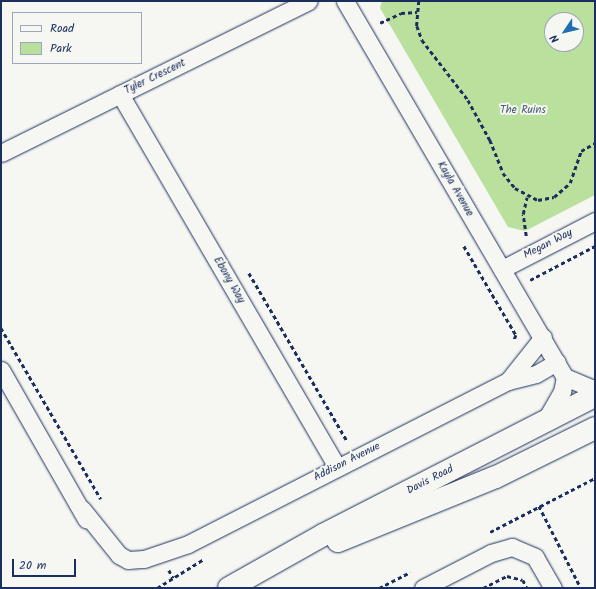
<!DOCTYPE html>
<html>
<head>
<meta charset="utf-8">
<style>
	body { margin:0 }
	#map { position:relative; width:596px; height:589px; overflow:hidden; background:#f6f6f2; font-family:Kalam,sans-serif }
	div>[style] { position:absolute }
	.green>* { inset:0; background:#b9e09c }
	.path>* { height:2.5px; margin-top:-1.25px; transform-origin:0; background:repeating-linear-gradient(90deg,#1b2f5e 0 4px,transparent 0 7px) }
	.roads { filter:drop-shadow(0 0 1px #1b2f5e) drop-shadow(0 0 1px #1b2f5e) }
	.street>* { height:17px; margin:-8.5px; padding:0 8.5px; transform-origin:8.5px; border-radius:8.5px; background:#f6f6f2 }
	.secondary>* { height:22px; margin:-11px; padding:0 11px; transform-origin:11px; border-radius:11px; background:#f6f6f2 }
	span { translate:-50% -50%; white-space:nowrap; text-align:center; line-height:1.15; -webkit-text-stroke:4px #f6f6f2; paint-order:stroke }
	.street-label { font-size:11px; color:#1b2f5e }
	.park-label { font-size:11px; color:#425b6e }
	.frame { position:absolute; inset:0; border:2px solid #1b2f5e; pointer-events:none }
	.legend { position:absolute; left:12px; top:12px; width:130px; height:52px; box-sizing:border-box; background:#f6f6f2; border:1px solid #9ea6b7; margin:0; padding:5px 7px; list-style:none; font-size:12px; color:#1b2f5e }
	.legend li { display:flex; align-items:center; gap:8px; height:20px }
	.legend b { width:20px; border:1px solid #9ea6b7 }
	.north { position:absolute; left:544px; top:12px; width:40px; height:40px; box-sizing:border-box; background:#f6f6f2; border:1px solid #9ea6b7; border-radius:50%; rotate:235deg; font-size:11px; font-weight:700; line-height:16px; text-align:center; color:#1b2f5e }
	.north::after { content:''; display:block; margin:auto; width:14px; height:18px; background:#1f6fb2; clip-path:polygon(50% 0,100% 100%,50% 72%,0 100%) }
	.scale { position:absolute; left:12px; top:559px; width:64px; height:18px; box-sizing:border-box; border:2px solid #1b2f5e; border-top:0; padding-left:5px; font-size:12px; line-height:14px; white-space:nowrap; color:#1b2f5e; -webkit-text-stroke:3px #f6f6f2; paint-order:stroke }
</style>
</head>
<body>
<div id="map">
	<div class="green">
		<i style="clip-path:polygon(evenodd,382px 1px,595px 1px,595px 195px,525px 231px,508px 227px,380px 8px,382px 1px,552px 20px,576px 20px,576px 44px,552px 44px,552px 20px)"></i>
	</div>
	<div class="path">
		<i style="left:419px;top:1px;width:25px;rotate:95deg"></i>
		<i style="left:417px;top:26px;width:15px;rotate:70deg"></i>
		<i style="left:422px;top:40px;width:76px;rotate:52.5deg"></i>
		<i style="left:468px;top:100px;width:46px;rotate:61.2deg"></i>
		<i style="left:490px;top:140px;width:35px;rotate:68deg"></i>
		<i style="left:503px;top:173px;width:19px;rotate:51deg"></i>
		<i style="left:515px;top:188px;width:26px;rotate:28deg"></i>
		<i style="left:538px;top:200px;width:16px;rotate:-11deg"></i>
		<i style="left:554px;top:197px;width:21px;rotate:-41deg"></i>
		<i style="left:570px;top:183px;width:34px;rotate:-71deg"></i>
		<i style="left:581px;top:151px;width:16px;rotate:-30deg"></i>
		<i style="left:380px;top:23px;width:23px;rotate:-25deg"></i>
		<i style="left:401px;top:13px;width:16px;rotate:-4deg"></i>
		<i style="left:526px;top:236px;width:22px;rotate:-98deg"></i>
		<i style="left:523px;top:214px;width:17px;rotate:-77deg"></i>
		<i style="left:464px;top:246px;width:103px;rotate:59.7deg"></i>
		<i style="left:516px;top:335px;width:6px;rotate:108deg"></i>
		<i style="left:249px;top:273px;width:194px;rotate:59.7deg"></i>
		<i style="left:530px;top:280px;width:73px;rotate:-27.6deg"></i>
		<i style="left:1px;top:328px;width:198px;rotate:59.7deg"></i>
		<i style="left:539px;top:506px;width:92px;rotate:62.9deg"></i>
		<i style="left:490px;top:532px;width:118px;rotate:-27.2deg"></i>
		<i style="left:169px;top:570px;width:9px;rotate:63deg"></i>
		<i style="left:157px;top:588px;width:55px;rotate:-31.7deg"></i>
		<i style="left:379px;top:588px;width:35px;rotate:-27deg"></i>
		<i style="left:483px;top:588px;width:27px;rotate:-27deg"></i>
		<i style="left:507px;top:576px;width:16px;rotate:14deg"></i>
		<i style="left:523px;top:580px;width:9px;rotate:63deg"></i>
	</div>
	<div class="roads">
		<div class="street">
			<i style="left:345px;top:1px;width:436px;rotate:59.7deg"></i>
			<i style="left:565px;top:377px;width:33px;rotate:23deg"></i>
			<i style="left:120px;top:94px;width:432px;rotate:59.8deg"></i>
			<i style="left:1px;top:153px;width:343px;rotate:-26.3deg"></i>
			<i style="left:502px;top:269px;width:105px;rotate:-27.3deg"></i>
			<i style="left:1px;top:370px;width:172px;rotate:60.3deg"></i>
			<i style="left:508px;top:381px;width:56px;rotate:-51.5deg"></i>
			<i style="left:545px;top:421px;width:34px;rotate:-60deg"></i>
			<i style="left:562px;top:392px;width:15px;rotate:-79deg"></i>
			<i style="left:82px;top:509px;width:59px;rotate:51.2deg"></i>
			<i style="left:119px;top:555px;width:10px;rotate:29deg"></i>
			<i style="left:128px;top:560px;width:16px;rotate:-4deg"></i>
			<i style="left:144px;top:559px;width:46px;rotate:-18.8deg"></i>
			<i style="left:188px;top:544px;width:359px;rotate:-27deg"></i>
			<i style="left:508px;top:381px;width:29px;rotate:-14deg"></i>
			<i style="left:536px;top:374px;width:24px;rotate:-30deg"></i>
			<i style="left:423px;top:588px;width:76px;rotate:-27.2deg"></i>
			<i style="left:491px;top:553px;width:22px;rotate:-16deg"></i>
			<i style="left:512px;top:547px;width:25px;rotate:23deg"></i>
			<i style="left:535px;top:557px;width:36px;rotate:60deg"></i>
		</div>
		<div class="secondary">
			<i style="left:338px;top:541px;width:170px;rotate:-22.1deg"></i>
			<i style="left:496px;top:477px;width:110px;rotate:-26.3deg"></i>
			<i style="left:229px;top:588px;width:108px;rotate:-29.4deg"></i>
			<i style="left:323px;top:535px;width:305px;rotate:-27.1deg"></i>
		</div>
	</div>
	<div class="street-label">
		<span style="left:155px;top:77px;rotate:-26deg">Tyler Crescent</span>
		<span style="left:455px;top:189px;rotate:60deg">Kayla Avenue</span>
		<span style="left:548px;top:244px;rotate:-27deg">Megan Way</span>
		<span style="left:229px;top:280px;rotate:60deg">Ebony Way</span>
		<span style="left:347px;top:462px;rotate:-27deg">Addison Avenue</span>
		<span style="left:430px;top:480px;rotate:-27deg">Davis Road</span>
	</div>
	<div class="park-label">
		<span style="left:523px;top:110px">The Ruins</span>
	</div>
	<div class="frame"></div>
	<ul class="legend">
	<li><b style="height:5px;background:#f6f6f2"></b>Road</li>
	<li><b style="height:11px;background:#b9e09c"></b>Park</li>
	</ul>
	<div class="north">N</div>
	<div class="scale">20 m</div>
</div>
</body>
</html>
